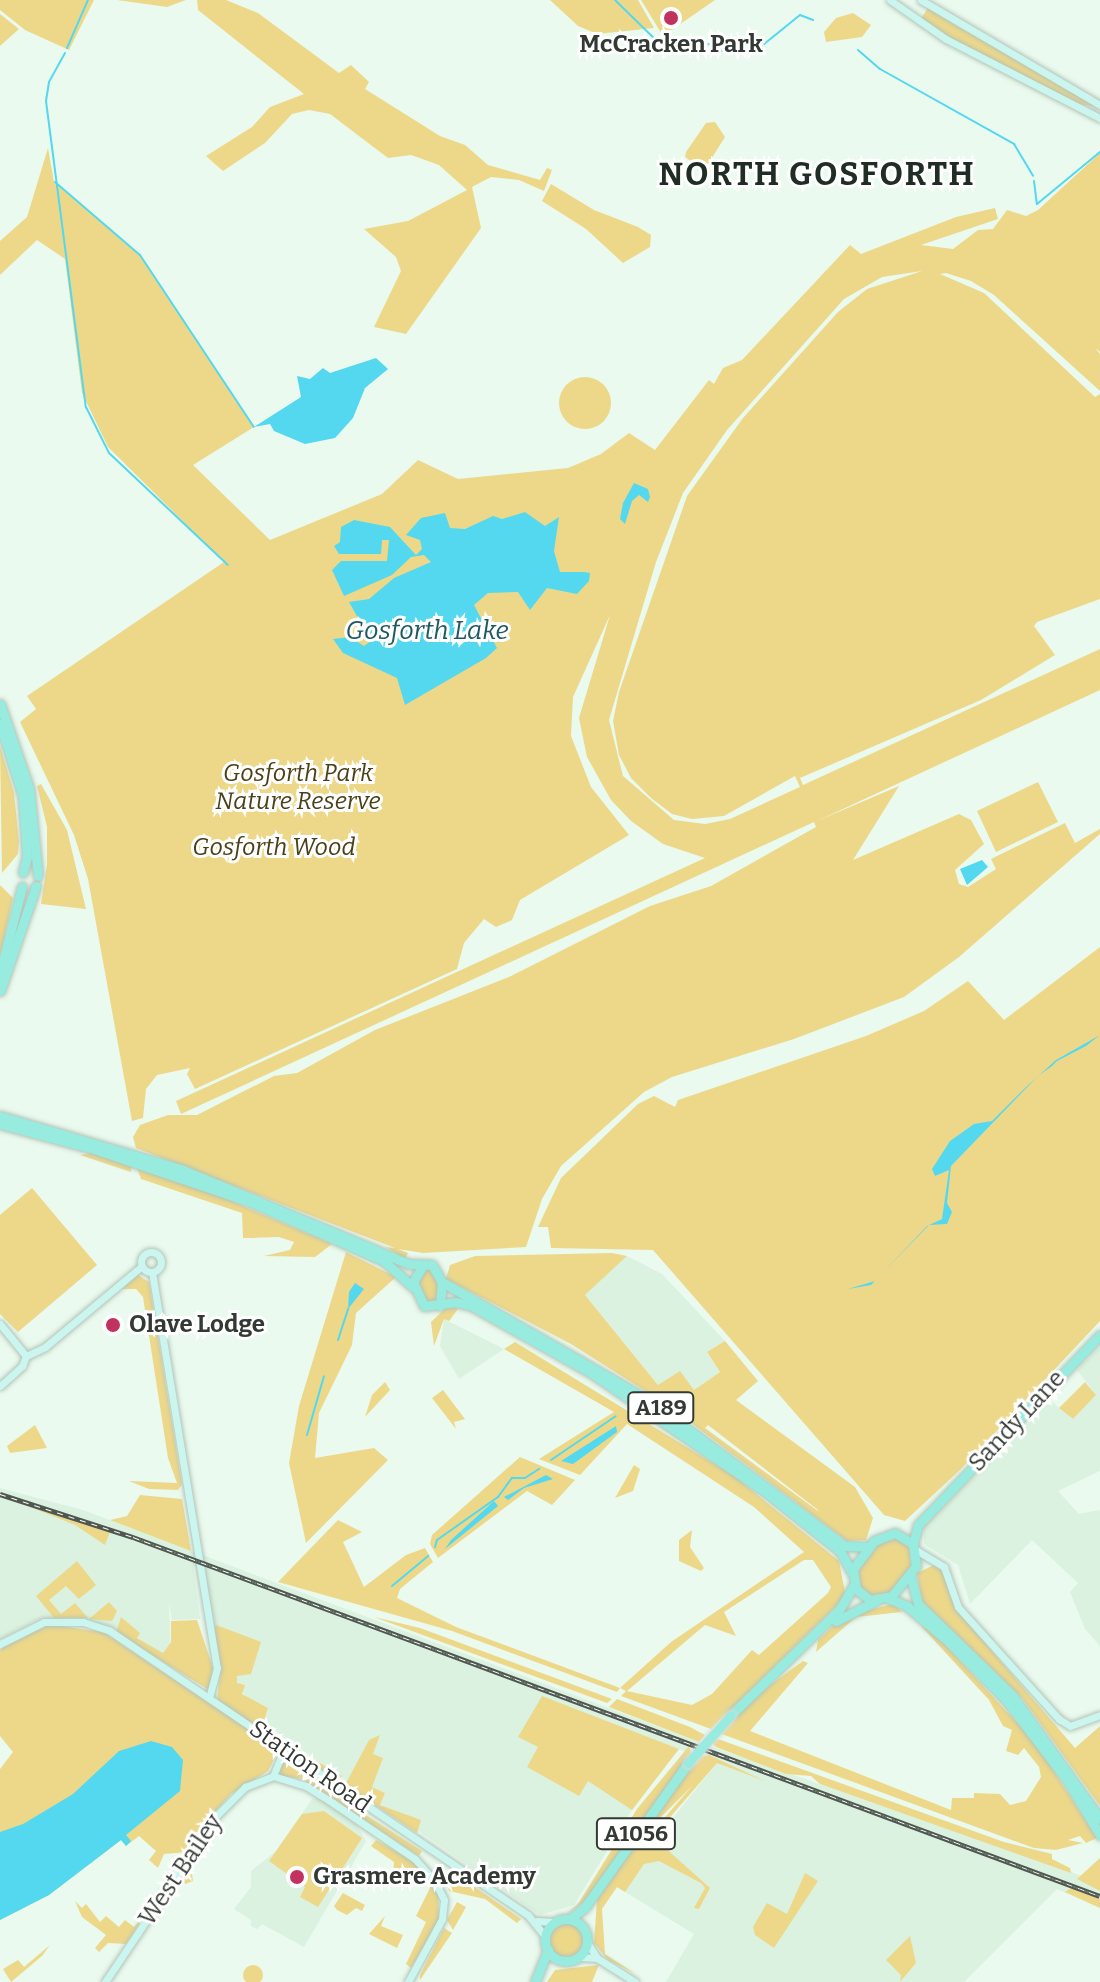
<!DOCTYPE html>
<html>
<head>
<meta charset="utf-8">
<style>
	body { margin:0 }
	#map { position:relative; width:1100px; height:1982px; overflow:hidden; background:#eafaee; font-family:Bitter,serif }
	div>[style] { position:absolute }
	.built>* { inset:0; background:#dbf2e0 }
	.green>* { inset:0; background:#edd88a }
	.round { border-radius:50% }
	.water>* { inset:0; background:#53d8ef }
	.stream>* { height:2px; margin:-1px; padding:0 1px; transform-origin:1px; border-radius:1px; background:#53d8ef }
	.roads { filter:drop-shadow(0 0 2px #b3c3b7) drop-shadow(0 0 2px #b3c3b7) }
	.secondary>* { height:7px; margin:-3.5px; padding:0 3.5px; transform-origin:3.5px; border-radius:3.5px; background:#cbf5ef }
	.secondary>.ring { margin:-3.5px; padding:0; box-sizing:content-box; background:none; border:7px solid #cbf5ef; border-radius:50% }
	.primary>* { height:9px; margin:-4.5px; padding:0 4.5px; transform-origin:4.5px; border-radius:4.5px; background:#97ebdf }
	.primary>.ring { margin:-4.5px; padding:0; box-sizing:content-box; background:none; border:9px solid #97ebdf; border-radius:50% }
	.rail>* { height:5px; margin-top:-2.5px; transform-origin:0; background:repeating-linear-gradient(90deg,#fff 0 6px,#4f5750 0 12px); box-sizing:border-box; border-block:2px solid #4f5750 }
	.bridges { filter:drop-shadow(0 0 2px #dadbda) drop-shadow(0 0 2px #dadbda) }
	.primary-bridge>* { height:9px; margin:-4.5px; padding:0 4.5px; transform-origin:4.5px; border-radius:4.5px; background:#97ebdf }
	.dots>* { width:22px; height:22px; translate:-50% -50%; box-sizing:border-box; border:4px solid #fff; border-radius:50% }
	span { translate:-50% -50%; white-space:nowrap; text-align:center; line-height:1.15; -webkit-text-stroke:6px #fff; paint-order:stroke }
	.shield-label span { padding:2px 6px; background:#fff; border:2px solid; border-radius:6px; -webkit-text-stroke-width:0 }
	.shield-label { font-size:22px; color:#333934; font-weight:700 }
	.poi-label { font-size:24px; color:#333934; font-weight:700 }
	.left { translate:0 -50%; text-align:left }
	.park-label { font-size:24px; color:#4b4018; font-style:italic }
	.street-label { font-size:24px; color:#333934 }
	.water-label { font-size:26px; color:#215963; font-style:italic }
	.district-label { font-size:32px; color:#202d24; font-weight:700; letter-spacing:2px }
</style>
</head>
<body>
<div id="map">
	<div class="built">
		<i style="clip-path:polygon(627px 1256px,662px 1274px,725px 1341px,707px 1353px,720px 1372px,694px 1390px,659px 1386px,585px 1295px)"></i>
		<i style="clip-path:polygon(444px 1319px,504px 1349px,459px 1379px,440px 1346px)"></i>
		<i style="clip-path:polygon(1100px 1346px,1100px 1471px,1058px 1491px,1079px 1514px,1100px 1510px,1100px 1646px,1085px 1629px,1070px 1592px,1078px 1583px,1032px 1540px,970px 1604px,958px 1565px,924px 1544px,924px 1527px,1051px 1401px,1073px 1419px,1096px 1395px,1077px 1370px)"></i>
		<i style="clip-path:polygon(0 1488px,83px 1510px,699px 1742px,1069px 1871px,1100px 1884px,1100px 1908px,1057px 1889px,964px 1982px,666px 1982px,694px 1934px,617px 1887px,717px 1763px,678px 1749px,632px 1810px,574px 1905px,540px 1915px,271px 1728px,264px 1720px,268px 1708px,247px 1699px,234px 1680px,213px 1627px,203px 1569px,193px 1566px,200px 1619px,172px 1620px,169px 1603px,171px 1663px,125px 1631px,78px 1618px,40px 1619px,0 1639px)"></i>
		<i style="clip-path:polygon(322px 1797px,354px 1820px,366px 1841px,304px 1947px,262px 1924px,257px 1929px,251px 1926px,251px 1920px,234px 1909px,251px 1887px,251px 1871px,276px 1851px,312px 1799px)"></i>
	</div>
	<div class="green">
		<i style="clip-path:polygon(0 0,94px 0,69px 50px,25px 30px,0 10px)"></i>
		<i style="clip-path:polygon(117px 0,186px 0,167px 7px)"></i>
		<i style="clip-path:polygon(197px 0,226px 0,258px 13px,339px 73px,351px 65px,369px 82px,365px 89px,440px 136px,465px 145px,488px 165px,540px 180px,547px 168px,552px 170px,544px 191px,519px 180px,491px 177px,472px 187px,481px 228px,406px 334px,374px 327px,401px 271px,396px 257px,364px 229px,408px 221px,467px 190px,439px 165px,411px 155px,388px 158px,330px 114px,309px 110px,292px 114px,265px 143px,223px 171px,206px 156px,252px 127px,270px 107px,304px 94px,198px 10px)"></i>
		<i style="clip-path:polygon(550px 0,638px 0,654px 28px,597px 34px,578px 26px)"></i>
		<i style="clip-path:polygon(641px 0,715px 0,663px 36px)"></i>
		<i style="clip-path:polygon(928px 8px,950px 22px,1098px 107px,1078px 104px,955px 41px,920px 20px)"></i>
		<i style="clip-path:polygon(853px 13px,871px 25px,862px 37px,826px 42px,824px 32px,836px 18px)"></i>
		<i style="clip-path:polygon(0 14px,19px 29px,0 46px)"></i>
		<i style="clip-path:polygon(715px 122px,725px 137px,708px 164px,698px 166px,685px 157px,686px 152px,706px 123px)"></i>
		<i style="clip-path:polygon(evenodd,48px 148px,54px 182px,140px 255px,254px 427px,193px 465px,270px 540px,382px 494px,418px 460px,458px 479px,568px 468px,601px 454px,629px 433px,655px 450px,709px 380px,714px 384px,723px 368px,742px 360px,850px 245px,861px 254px,956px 217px,995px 208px,998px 219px,921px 245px,953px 249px,978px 230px,993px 229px,1007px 210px,1026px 216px,1038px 210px,1100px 153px,1100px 352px,1095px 348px,1100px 354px,1100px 391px,994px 295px,971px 281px,946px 273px,940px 274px,984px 293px,1095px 397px,1100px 394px,1100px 599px,1037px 622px,1034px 626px,1055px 655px,981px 700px,800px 778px,803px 785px,1100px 649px,1100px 690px,817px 821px,899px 786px,853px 860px,959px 814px,971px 820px,984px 844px,955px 870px,959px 884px,968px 887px,996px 869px,991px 859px,1065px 823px,1075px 843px,1100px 829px,1100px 834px,959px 957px,904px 997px,794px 1039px,672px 1077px,644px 1092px,561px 1166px,542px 1199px,526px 1247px,423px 1253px,398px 1249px,408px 1253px,405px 1259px,386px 1247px,395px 1248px,136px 1148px,133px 1137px,140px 1125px,168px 1115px,197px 1115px,274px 1076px,297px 1073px,375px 1030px,511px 976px,650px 906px,711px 886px,816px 827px,814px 822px,181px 1114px,176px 1101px,705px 858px,663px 844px,631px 821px,611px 800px,587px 757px,579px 718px,610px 615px,573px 697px,571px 736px,591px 787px,629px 835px,520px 900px,512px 920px,496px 927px,484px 919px,464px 943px,457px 969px,195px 1089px,187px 1074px,190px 1068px,157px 1075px,146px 1089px,143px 1118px,132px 1121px,88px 879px,74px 835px,20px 722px,36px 709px,27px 696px,224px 562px,108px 447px,82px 393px,65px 259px,37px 240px,0 275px,0 241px,27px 217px,48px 148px,922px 271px,867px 289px,838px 312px,743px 418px,687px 496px,619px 692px,613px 721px,619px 755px,631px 778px,651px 798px,672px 814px,692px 819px,724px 816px,795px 776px,800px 787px,730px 819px,705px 824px,674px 820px,623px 776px,609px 720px,656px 562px,683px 493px,727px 430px,844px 299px,882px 277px,922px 271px)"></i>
		<i style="clip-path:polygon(551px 184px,594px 210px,638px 227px,651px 235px,650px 247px,623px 263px,586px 229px,542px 201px)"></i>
		<i class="round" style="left:559px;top:377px;width:52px;height:52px"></i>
		<i style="clip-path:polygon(0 746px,14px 793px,19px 842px,18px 854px,2px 873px)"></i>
		<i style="clip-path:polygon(1038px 782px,1058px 822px,996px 852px,977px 811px)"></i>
		<i style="clip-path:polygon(41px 784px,67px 830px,86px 909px,41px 904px,47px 865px,47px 827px,37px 786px)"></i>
		<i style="clip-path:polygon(0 885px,13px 898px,0 956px)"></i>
		<i style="clip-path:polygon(1100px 947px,1100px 1321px,961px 1469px,905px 1521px,884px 1515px,653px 1250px,551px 1248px,548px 1227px,538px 1227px,561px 1178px,638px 1104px,654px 1096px,675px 1107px,678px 1100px,866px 1036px,924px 1011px,968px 981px,1004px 1020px)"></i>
		<i style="clip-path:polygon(91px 1153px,132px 1165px,131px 1172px,80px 1155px)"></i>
		<i style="clip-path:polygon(137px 1168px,208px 1191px,332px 1244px,315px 1257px,264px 1256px,290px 1250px,294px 1242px,279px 1237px,243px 1238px,242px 1213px,141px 1179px)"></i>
		<i style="clip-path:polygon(32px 1188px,97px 1265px,18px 1332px,0 1314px,0 1215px)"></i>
		<i style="clip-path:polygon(346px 1252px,396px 1277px,356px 1313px,352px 1345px,319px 1413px,315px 1458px,374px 1448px,388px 1460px,306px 1543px,289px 1463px,299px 1406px)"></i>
		<i style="clip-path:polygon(evenodd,612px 1253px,627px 1256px,585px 1295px,658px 1385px,680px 1371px,694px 1390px,720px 1372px,707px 1352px,725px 1341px,758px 1381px,736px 1400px,855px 1487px,873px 1518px,866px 1540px,847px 1541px,669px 1406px,571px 1344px,446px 1279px,450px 1265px,475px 1256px,612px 1253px,708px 1425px,818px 1510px,818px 1511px,705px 1428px,708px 1425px)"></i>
		<i style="clip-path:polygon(425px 1267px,436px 1272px,440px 1300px,426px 1302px,417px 1283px)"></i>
		<i style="clip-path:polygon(138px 1275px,149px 1282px,182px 1484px,178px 1490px,149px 1489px,129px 1481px,177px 1483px,168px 1458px,143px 1297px,136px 1289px,122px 1289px)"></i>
		<i style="clip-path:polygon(448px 1306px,458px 1309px,449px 1321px,444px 1319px,434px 1346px,431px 1322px)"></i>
		<i style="clip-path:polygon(evenodd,515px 1342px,734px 1476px,839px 1561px,845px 1592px,841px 1601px,711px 1729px,621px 1696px,626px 1691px,620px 1688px,617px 1692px,452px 1631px,278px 1582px,338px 1520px,362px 1532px,343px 1542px,364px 1587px,406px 1555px,425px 1548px,433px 1562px,400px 1589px,397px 1598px,456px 1627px,620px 1688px,671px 1642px,804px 1552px,754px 1507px,627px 1424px,580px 1475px,539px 1459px,614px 1412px,504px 1349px,515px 1342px,804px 1560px,813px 1560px,831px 1587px,828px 1593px,759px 1655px,752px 1650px,712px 1694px,692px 1705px,627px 1691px,705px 1625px,736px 1636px,724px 1612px,804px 1560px)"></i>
		<i style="clip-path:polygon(385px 1382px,390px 1390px,365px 1417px,372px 1395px)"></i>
		<i style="clip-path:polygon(1085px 1382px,1096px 1395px,1073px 1419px,1059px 1408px)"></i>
		<i style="clip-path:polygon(443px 1390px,465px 1419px,454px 1422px,456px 1429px,432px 1398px)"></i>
		<i style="clip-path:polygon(35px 1425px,47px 1448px,10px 1453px,7px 1446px)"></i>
		<i style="clip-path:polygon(520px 1457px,575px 1480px,552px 1505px,527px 1491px,438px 1558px,430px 1544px,432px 1535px)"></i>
		<i style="clip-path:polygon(634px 1465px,640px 1469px,633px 1491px,615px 1498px)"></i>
		<i style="clip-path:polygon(140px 1495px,182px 1499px,191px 1551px,110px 1520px,127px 1516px)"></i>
		<i style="clip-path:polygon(28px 1506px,110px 1532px,105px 1545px,75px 1525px)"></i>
		<i style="clip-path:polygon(692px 1530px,690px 1547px,704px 1568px,701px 1571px,679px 1561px,679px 1540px)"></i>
		<i style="clip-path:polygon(898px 1539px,909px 1547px,911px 1566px,890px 1593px,872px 1596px,860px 1588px,857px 1571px,882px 1540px)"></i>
		<i style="clip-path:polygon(77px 1561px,96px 1585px,79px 1599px,66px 1586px,49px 1600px,61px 1614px,75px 1603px,88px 1618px,54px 1618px,36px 1596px)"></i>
		<i style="clip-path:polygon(934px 1565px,943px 1572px,960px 1614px,1075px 1748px,1100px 1726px,1100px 1806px,1022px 1698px,922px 1601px,917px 1573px)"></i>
		<i style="clip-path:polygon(109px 1602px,117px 1611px,112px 1621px,89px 1619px)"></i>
		<i style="clip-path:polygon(893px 1604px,902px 1612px,856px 1617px,816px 1652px,818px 1640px,844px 1616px)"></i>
		<i style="clip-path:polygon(121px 1617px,140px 1633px,137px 1638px,163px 1653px,171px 1642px,171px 1621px,197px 1620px,213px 1668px,209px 1690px,116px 1633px)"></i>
		<i style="clip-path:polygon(374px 1617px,420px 1628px,612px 1699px,607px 1703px)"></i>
		<i style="clip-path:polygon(45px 1624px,103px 1632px,279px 1750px,268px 1771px,231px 1794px,211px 1816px,187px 1852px,164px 1854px,158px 1868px,149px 1860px,156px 1851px,139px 1836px,126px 1846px,121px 1840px,49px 1895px,0 1920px,0 1769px,13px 1752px,0 1736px,0 1650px,20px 1633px)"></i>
		<i style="clip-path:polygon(216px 1625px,261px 1642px,251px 1674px,237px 1676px,237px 1683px,245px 1685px,242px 1694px,268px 1708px,264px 1721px,285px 1742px,342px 1776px,338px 1780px,217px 1701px,221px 1665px,211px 1634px)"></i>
		<i style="clip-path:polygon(921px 1626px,935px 1634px,1035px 1742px,1097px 1838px,1086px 1843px,1080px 1836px,1068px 1840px,1083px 1843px,1056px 1850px,1034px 1848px,719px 1733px,754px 1697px,803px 1661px,808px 1663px,750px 1731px,951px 1810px,952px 1798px,974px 1798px,974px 1793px,1000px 1794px,1010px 1805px,1026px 1801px,1041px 1777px,1039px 1767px,1024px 1748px,1018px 1755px,1006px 1751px,1012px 1730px,1003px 1726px,989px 1700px)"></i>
		<i style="clip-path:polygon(542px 1696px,679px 1749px,632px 1810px,588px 1781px,579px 1796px,527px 1767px,538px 1747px,518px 1737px)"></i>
		<i style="clip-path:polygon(617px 1699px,690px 1727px,705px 1735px,699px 1742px,609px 1707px)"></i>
		<i style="clip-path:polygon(380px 1735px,373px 1754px,383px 1758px,372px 1787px,385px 1793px,380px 1805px,421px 1820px,417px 1833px,345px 1785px,369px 1740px)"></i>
		<i style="clip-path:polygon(718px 1739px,1004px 1842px,1052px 1854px,1052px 1859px,1070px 1868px,1071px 1873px,820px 1784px,811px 1776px,786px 1774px,716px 1747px,712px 1743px)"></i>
		<i style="clip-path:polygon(689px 1746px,691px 1753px,585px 1901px,566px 1914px,578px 1904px,637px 1809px)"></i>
		<i style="clip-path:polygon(709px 1755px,765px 1781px,717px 1763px,653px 1837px,710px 1888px,699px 1909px,694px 1908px,705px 1888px,701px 1883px,659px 1861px,644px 1864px,625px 1892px,617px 1887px,602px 1909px,605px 1954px,636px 1974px,608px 1960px,594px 1943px,597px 1900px,626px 1856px,639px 1846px,648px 1849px,646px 1839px,693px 1785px,644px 1834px,647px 1823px,701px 1757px)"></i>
		<i style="clip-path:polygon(280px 1760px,422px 1851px,419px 1856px,303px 1779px,275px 1775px)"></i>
		<i style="clip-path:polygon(324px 1811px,362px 1838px,318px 1907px,300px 1897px,305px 1887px,269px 1861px,302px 1814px)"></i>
		<i style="clip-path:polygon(219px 1819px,191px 1866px,193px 1881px,185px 1884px,181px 1875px)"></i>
		<i style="clip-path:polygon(376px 1840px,413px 1861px,438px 1894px,439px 1921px,411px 1968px,406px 1964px,426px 1922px,416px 1916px,431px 1886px,407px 1874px,399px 1882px,393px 1878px,394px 1862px,371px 1846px)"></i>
		<i style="clip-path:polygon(1100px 1858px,1100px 1891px,1077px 1879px)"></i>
		<i style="clip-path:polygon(442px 1872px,453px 1872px,521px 1919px,517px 1923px,485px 1899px,449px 1891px)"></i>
		<i style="clip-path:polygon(805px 1873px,818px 1881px,774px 1948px,755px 1935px,753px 1927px,767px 1903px,787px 1914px)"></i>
		<i style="clip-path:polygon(1071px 1888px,1100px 1899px,1100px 1908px,1065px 1892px)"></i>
		<i style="clip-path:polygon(343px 1893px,365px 1905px,362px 1911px,356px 1908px,347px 1915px,337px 1910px,334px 1906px)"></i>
		<i style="clip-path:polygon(75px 1901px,82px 1908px,86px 1904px,100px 1922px,106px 1916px,119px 1927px,125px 1920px,134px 1927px,145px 1915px,126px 1944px,108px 1943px,99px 1952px,95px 1948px,106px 1935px,82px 1917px)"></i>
		<i style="clip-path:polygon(457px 1902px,466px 1907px,453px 1930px,447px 1920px)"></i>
		<i style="clip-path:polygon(385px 1916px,381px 1926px,403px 1935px,397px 1948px,369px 1934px)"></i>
		<i class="round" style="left:547px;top:1921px;width:38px;height:38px"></i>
		<i style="clip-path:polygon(444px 1928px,452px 1933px,420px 1980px,420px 1975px)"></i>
		<i style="clip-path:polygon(910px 1936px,916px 1963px,900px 1982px,901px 1975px,886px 1960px)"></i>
		<i style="clip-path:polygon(50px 1945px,42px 1956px,11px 1982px,3px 1969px,18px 1960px,24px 1967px)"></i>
		<i style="clip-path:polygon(599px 1965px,592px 1982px,547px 1982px,555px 1970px)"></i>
		<i class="round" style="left:243px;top:1965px;width:20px;height:20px"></i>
	</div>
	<div class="water">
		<i style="clip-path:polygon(376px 358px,388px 369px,365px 388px,353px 418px,335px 438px,305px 444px,274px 431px,270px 424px,254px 427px,301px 397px,297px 376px,310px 379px,323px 368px,330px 373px)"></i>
		<i style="clip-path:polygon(634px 483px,648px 489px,650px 497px,648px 502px,639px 495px,632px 501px,625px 524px,620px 519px,623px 503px)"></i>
		<i style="clip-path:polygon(525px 512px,545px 526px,559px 517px,554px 551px,560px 572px,584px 572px,590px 573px,589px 581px,577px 594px,547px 588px,530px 610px,518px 592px,488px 593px,474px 605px,497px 648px,486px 658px,405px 705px,397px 678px,343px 653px,333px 639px,350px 637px,364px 646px,371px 641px,366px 621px,358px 618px,349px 602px,369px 599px,394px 578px,431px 562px,424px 555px,411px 557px,392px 575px,344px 596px,332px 570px,341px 561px,387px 561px,389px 540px,382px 540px,381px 554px,339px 554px,334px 546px,340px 542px,341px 527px,354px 520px,390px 527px,416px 555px,422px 549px,420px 540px,406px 535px,421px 518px,445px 513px,450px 528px,465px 529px,493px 516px,502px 519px)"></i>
		<i style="clip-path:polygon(982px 860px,988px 867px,967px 885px,960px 869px)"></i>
		<i style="clip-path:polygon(1100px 1035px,1086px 1046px,1057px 1061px,1052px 1066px,1038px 1076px,951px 1166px,947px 1203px,952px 1212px,947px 1224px,929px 1225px,871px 1285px,848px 1289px,875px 1281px,927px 1226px,942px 1219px,949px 1170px,935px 1176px,932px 1169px,950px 1141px,974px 1124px,992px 1121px,1026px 1087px,1056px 1060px)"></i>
		<i style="clip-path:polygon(355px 1283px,364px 1289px,348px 1309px,349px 1292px)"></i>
		<i style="clip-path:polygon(616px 1426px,617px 1432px,573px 1464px,561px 1461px)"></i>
		<i style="clip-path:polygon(546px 1475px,553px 1479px,524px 1488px,508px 1500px,504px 1497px)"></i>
		<i style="clip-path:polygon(494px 1501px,498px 1506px,445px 1549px,451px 1540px)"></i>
		<i style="clip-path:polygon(151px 1741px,172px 1747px,183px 1760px,180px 1791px,126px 1835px,131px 1841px,126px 1846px,121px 1840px,49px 1895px,0 1920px,0 1832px,23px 1824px,73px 1794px,119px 1751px)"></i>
	</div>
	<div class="stream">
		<i style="left:615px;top:0;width:70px;rotate:44.4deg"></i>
		<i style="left:665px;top:49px;width:48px;rotate:-5.9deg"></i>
		<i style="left:67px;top:48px;width:52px;rotate:-66.4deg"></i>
		<i style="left:858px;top:50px;width:29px;rotate:41deg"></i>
		<i style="left:880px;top:69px;width:154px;rotate:29.2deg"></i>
		<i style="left:1014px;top:144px;width:37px;rotate:59deg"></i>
		<i style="left:720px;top:51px;width:38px;rotate:-3deg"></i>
		<i style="left:758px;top:49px;width:54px;rotate:-39deg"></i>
		<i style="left:800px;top:15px;width:14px;rotate:21deg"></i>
		<i style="left:65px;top:53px;width:33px;rotate:119deg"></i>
		<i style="left:49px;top:82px;width:19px;rotate:99deg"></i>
		<i style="left:46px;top:101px;width:309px;rotate:82.6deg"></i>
		<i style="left:86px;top:407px;width:51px;rotate:63.4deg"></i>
		<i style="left:109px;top:453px;width:163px;rotate:43.3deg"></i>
		<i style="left:1034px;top:181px;width:23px;rotate:83deg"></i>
		<i style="left:1037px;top:204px;width:82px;rotate:-39.5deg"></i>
		<i style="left:55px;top:182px;width:112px;rotate:40.7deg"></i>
		<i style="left:140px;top:255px;width:206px;rotate:56.5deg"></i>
		<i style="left:338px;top:1340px;width:33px;rotate:-72deg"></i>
		<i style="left:307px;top:1435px;width:61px;rotate:-73.9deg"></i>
		<i style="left:551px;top:1460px;width:78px;rotate:-34.1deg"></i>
		<i style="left:435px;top:1547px;width:7px;rotate:-74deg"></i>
		<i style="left:437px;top:1540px;width:75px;rotate:-35.2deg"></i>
		<i style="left:498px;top:1497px;width:24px;rotate:-54deg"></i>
		<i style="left:512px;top:1478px;width:13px"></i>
		<i style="left:525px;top:1478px;width:17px;rotate:-33deg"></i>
		<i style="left:392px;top:1586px;width:47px;rotate:-39.8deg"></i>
	</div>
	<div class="roads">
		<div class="secondary">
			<i style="left:890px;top:0;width:68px;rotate:34.9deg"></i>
			<i style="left:946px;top:39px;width:173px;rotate:27.2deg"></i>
			<i style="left:921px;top:0;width:208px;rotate:30.4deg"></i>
			<i class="ring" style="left:141px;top:1252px;width:13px;height:13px"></i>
			<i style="left:152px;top:1272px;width:401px;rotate:80.7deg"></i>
			<i style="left:217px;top:1668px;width:30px;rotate:105deg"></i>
			<i style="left:0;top:1324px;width:41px;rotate:50.9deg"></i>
			<i style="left:0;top:1386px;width:30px;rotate:-42deg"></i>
			<i style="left:22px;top:1366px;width:11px;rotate:-68deg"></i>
			<i style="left:26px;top:1356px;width:21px;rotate:-25deg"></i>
			<i style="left:45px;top:1347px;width:126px;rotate:-39.9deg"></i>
			<i style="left:916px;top:1550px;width:33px;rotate:31deg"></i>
			<i style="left:944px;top:1567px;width:42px;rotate:70.7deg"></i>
			<i style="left:958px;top:1607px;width:151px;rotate:48deg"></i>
			<i style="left:1059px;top:1719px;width:13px;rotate:32deg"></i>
			<i style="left:1070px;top:1726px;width:32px;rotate:-20deg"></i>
			<i style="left:0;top:1644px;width:49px;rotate:-26.6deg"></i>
			<i style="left:44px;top:1622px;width:39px"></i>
			<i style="left:83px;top:1622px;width:28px;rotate:18deg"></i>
			<i style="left:110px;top:1631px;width:505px;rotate:34.19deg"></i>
			<i style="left:528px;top:1915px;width:27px;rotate:51deg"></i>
			<i style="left:273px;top:1776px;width:28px;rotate:-67deg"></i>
			<i style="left:537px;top:1921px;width:16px;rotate:4deg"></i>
			<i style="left:588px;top:1944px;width:17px;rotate:57deg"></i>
			<i style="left:597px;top:1958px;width:45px;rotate:32.3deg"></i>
			<i style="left:580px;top:1957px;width:17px;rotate:3deg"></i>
			<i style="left:105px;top:1982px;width:201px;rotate:-56.2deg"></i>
			<i style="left:217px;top:1815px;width:40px;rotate:-45deg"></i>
			<i style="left:245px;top:1787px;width:30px;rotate:-21deg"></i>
			<i style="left:273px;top:1776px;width:34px;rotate:17deg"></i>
			<i style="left:306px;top:1786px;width:32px;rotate:32deg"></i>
			<i style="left:333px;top:1803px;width:99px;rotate:34.3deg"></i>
			<i style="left:415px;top:1859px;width:28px;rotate:48deg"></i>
			<i style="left:434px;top:1880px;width:22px;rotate:63deg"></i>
			<i style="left:444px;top:1900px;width:19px;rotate:96deg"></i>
			<i style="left:442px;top:1919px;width:72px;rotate:118.4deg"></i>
		</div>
		<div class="primary">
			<i style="left:0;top:704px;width:89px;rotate:71deg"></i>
			<i style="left:29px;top:788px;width:88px;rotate:84.2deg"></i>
			<i style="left:0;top:724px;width:77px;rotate:72.5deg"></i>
			<i style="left:23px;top:797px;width:60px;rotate:86.2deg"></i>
			<i style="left:27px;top:857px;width:16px;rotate:105deg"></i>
			<i style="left:0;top:973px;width:89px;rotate:-75.7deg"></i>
			<i style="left:0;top:991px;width:111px;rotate:-71.1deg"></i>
			<i style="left:0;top:1116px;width:191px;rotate:16.4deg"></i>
			<i style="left:183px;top:1170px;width:245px;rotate:22.6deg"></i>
			<i style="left:409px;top:1264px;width:23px;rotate:2deg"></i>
			<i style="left:432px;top:1265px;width:20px;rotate:60deg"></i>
			<i style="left:442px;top:1282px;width:24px;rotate:95deg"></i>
			<i style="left:0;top:1124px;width:97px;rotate:14.9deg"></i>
			<i style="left:94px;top:1149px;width:163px;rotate:18.7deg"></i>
			<i style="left:248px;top:1201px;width:149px;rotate:23.8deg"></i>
			<i style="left:384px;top:1261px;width:39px;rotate:42deg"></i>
			<i style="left:423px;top:1265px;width:20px;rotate:120deg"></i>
			<i style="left:413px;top:1282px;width:26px;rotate:65deg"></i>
			<i style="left:424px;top:1306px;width:32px;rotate:-7deg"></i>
			<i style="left:456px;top:1302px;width:16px;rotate:14deg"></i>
			<i style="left:472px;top:1306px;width:139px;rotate:29.3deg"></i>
			<i style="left:593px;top:1374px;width:212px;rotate:34.4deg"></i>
			<i style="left:768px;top:1494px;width:92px;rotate:38.4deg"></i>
			<i style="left:840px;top:1551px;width:25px;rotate:61deg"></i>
			<i style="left:442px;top:1282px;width:243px;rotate:29.8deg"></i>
			<i style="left:653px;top:1403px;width:239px;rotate:36.7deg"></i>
			<i style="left:845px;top:1546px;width:24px;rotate:2deg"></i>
			<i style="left:895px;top:1533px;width:21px;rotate:31deg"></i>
			<i style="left:913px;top:1544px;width:22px;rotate:82deg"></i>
			<i style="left:916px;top:1566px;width:38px;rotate:129deg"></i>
			<i style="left:892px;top:1596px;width:22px;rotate:170deg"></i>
			<i style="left:870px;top:1600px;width:18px;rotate:-142deg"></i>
			<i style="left:856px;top:1589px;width:20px;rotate:-99deg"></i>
			<i style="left:853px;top:1569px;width:35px;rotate:-53deg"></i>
			<i style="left:874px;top:1541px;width:22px;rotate:-21deg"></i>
			<i style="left:913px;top:1544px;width:20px;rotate:-75deg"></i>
			<i style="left:918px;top:1525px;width:263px;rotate:-46.2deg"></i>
			<i style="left:910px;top:1574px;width:31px;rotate:75deg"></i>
			<i style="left:918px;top:1604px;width:131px;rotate:44.1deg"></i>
			<i style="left:1012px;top:1695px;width:152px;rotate:54.6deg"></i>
			<i style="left:888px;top:1598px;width:21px;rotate:23deg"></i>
			<i style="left:907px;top:1606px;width:55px;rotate:40.6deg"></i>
			<i style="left:949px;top:1642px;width:81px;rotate:45.5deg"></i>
			<i style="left:1006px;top:1700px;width:101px;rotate:52.7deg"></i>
			<i style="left:1067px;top:1780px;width:64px;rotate:59deg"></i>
			<i style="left:836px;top:1621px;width:45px;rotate:-26.6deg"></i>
			<i style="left:731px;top:1715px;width:151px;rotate:-44.2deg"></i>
			<i style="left:839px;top:1610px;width:29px;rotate:-59deg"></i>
			<i style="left:571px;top:1918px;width:18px;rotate:-38deg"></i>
			<i style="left:585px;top:1907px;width:177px;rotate:-54.4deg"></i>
			<i class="ring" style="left:545px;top:1919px;width:33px;height:33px"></i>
			<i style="left:535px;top:1982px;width:35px;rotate:-68deg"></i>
		</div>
	</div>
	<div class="rail">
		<i style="left:0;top:1494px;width:140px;rotate:17.9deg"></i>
		<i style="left:133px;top:1537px;width:1031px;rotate:20.37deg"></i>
	</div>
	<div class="bridges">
		<div class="primary-bridge">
			<i style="left:688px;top:1763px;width:64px;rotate:-48.1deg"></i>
		</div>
	</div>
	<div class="dots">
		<i style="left:671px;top:18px;background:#c1325e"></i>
		<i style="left:113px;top:1325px;background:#c1325e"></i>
		<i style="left:297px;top:1877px;background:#c1325e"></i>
	</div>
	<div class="shield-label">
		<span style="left:661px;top:1408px">A189</span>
		<span style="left:636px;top:1834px">A1056</span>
	</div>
	<div class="poi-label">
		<span style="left:671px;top:45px">McCracken Park</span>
		<span class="left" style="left:129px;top:1325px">Olave Lodge</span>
		<span class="left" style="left:313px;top:1877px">Grasmere Academy</span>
	</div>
	<div class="park-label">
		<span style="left:298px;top:788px">Gosforth Park<br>Nature Reserve</span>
		<span style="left:274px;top:848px">Gosforth Wood</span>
	</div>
	<div class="street-label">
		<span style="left:1017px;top:1421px;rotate:-47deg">Sandy Lane</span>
		<span style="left:310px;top:1767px;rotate:35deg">Station Road</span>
		<span style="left:181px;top:1870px;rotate:-56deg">West Bailey</span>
	</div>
	<div class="water-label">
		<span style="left:427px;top:631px">Gosforth Lake</span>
	</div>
	<div class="district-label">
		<span style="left:817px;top:174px">NORTH GOSFORTH</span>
	</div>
</div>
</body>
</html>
